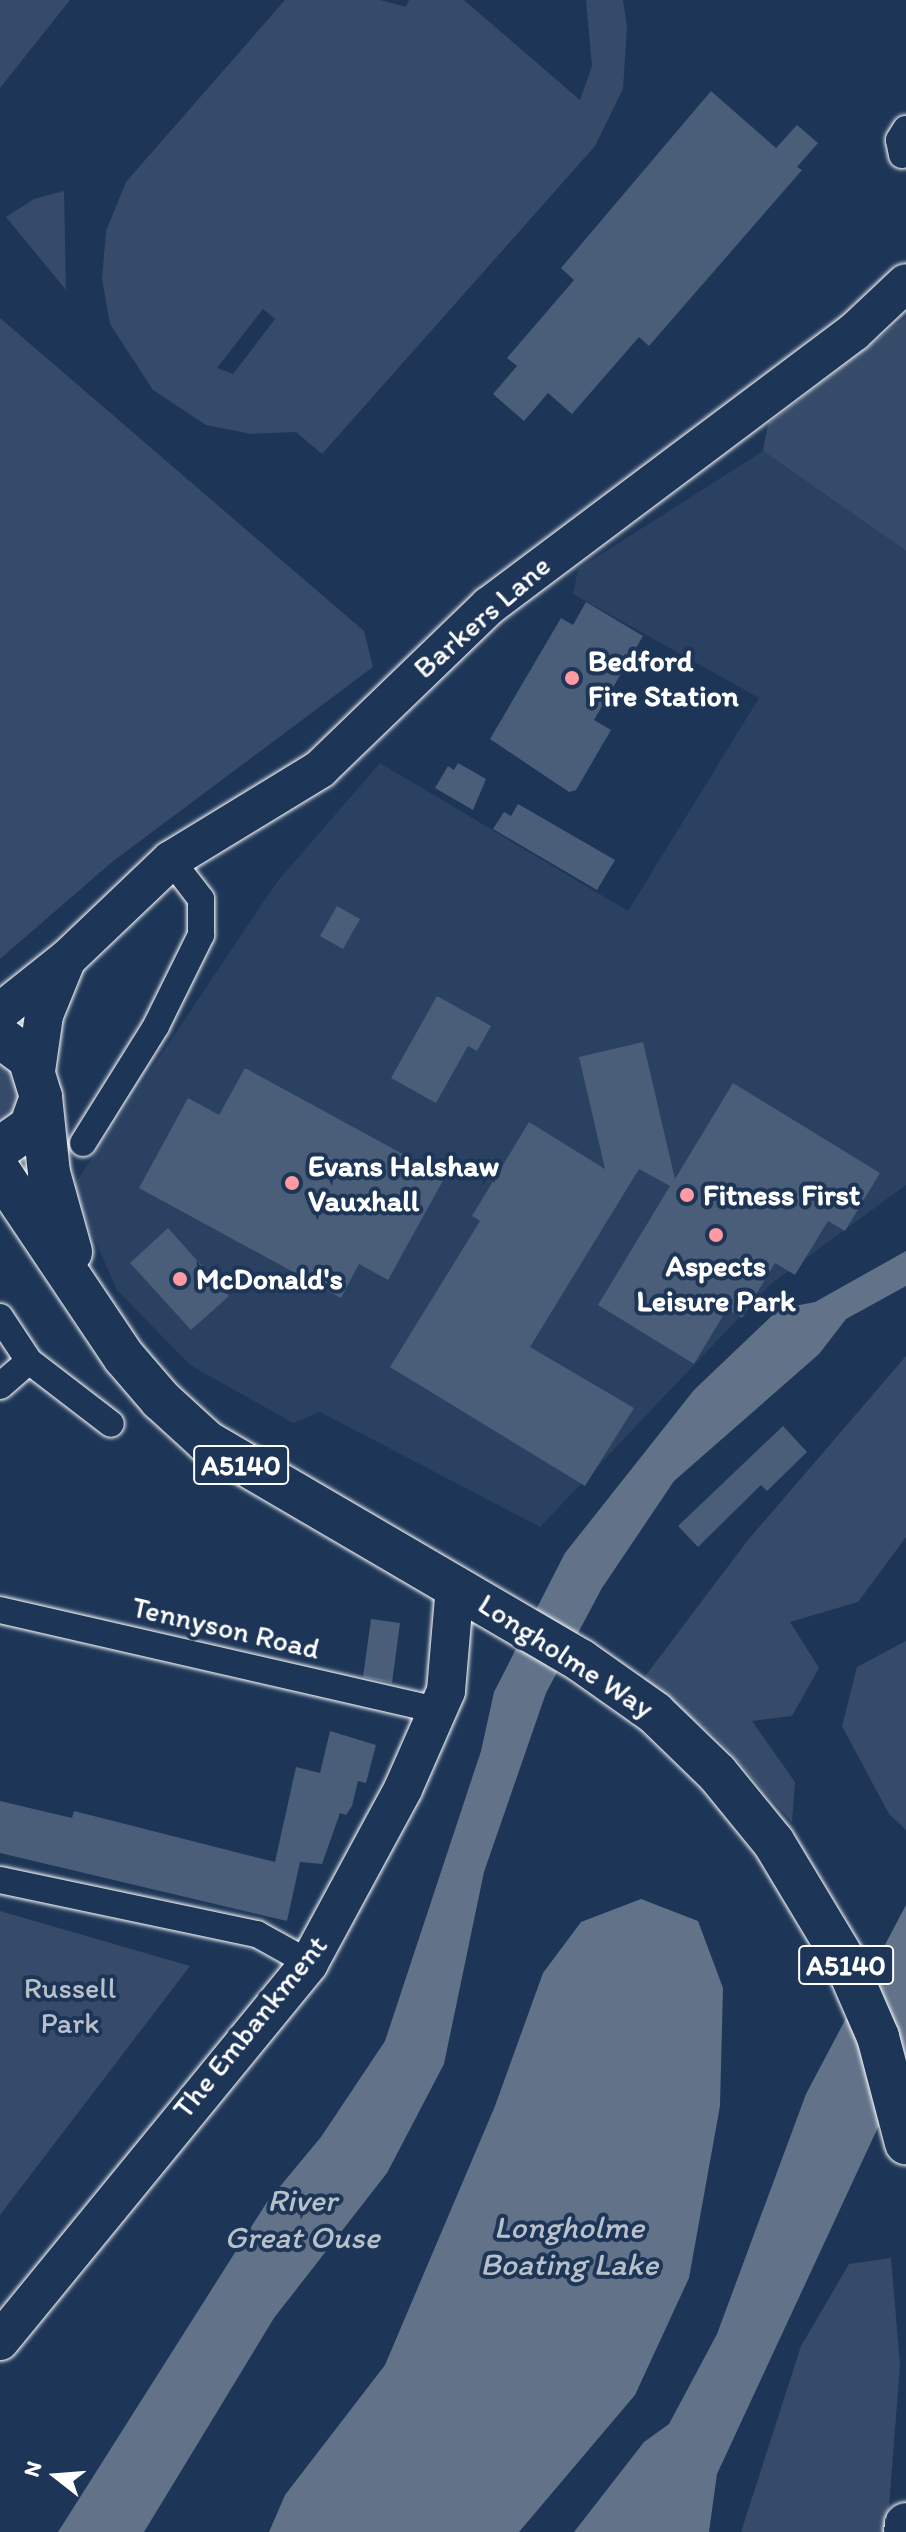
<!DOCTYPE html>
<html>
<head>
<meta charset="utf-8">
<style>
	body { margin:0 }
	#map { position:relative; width:906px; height:2532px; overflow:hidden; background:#1d3557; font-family:Itim,sans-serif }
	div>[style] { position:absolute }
	.built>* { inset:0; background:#2a4161 }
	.green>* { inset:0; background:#364b69 }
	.water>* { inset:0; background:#617289 }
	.building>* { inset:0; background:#4a5d79 }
	.roads { filter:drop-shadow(0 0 2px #fff) drop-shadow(0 0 2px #fff) }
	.street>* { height:26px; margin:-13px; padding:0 13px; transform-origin:13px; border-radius:13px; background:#1d3557 }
	.secondary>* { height:38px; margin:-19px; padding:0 19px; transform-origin:19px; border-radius:19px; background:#1d3557 }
	.primary>* { height:42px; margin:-21px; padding:0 21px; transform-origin:21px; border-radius:21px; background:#1d3557 }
	.dots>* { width:22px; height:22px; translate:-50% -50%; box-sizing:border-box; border:4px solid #1d3557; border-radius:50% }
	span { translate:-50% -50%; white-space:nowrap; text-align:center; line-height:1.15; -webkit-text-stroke:8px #1d3557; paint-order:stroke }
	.shield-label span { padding:2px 6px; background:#1d3557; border:2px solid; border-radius:6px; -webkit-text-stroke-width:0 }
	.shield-label { font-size:28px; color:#fff; font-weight:700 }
	.street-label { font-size:30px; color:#fff }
	.poi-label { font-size:30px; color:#fff; font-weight:700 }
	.left { translate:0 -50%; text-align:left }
	.park-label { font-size:30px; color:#b9c0ca }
	.water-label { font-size:32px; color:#b8c0ca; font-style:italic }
	.north { position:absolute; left:16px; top:2436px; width:80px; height:80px; -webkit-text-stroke:6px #1d3557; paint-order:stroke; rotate:287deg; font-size:22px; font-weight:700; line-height:32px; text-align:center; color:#fff }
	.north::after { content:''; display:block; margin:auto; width:28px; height:36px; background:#fff; clip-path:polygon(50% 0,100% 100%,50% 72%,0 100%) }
</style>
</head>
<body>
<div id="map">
	<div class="built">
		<i style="clip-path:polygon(763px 451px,906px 551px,906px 1185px,772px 1283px,540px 1527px,320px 1412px,293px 1423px,190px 1365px,117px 1290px,72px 1188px,276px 883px,380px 763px,628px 911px,759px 698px,573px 594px,578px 569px)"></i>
	</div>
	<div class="green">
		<i style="clip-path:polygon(0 0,70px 0,0 88px)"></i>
		<i style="clip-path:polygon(evenodd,285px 0,380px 0,406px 7px,409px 0,464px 0,580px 100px,592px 66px,586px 0,623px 0,627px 27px,623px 89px,595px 146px,322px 454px,296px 432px,251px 434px,206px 425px,153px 390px,110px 324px,102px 279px,106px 231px,126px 182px,285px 0,263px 309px,275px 319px,233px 374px,217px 368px,263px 309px)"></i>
		<i style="clip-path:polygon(64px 191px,66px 290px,6px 217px,34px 199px)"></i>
		<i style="clip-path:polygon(906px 317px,906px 551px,763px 451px,768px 424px)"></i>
		<i style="clip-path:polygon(0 318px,364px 631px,373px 667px,112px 862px,0 959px)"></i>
		<i style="clip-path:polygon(0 1060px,12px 1069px,20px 1094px,10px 1118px,0 1126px)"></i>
		<i style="clip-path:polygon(906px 1356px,906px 1537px,858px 1602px,790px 1622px,819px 1668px,792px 1716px,752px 1721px,795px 1782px,792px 1822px,717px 1738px,643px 1679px,748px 1540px)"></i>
		<i style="clip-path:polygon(906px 1641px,906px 1830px,889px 1814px,842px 1726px,857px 1667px)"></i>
		<i style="clip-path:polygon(0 1911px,190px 1966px,0 2215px)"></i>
		<i style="clip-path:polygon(891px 2258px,900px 2365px,887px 2532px,741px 2532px,801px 2346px,849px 2264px)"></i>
	</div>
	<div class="water">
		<i style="clip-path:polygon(906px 1251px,906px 1286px,846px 1319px,819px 1354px,674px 1481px,602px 1588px,546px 1693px,484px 1872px,444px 2064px,387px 2173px,274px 2318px,144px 2532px,58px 2532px,267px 2202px,321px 2137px,385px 2041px,481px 1751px,494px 1692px,565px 1553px,694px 1390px,779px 1309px,815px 1302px)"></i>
		<i style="clip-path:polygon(641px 1899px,698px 1921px,723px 1988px,720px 2106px,689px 2278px,635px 2395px,519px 2532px,269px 2532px,285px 2495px,385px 2365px,495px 2106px,543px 1973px,581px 1922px)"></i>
		<i style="clip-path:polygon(906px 1905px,906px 2067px,717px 2474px,709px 2532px,574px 2532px,644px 2442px,669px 2424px,717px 2334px,806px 2094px)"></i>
	</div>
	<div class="building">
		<i style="clip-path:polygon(711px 91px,776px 148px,797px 125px,818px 143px,797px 167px,802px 170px,649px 346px,639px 337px,572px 414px,548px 393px,524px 421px,493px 394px,517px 366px,507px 358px,574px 280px,561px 268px)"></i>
		<i style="clip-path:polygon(586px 602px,643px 636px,594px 720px,611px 730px,576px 790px,569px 792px,490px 739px,561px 618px,573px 625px)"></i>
		<i style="clip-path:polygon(458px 763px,486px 779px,473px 810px,435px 788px,448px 766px,454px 770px)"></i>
		<i style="clip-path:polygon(518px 804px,615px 860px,597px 890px,493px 829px,504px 812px,511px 816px)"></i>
		<i style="clip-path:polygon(337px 906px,360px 919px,343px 949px,320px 936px)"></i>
		<i style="clip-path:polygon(437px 996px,491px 1026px,477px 1051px,468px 1046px,436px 1103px,391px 1078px)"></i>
		<i style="clip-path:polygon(643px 1042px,675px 1179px,733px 1083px,880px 1173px,845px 1231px,828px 1221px,795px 1275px,775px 1263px,742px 1318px,727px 1309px,694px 1364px,598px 1305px,670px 1186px,639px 1169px,530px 1347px,634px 1408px,585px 1486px,390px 1367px,480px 1221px,472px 1216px,529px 1122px,605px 1169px,579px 1057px)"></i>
		<i style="clip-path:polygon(245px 1068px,445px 1177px,388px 1280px,359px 1264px,341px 1298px,139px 1188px,188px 1098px,219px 1115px)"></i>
		<i style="clip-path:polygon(168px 1228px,229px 1296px,191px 1330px,130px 1263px)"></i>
		<i style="clip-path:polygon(783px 1426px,807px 1452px,767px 1491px,761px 1485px,698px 1547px,678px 1526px)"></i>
		<i style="clip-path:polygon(371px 1619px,400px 1623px,392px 1683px,363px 1677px)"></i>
		<i style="clip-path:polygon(330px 1731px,376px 1745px,366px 1783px,358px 1781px,352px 1806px,346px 1815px,340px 1813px,322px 1864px,300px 1862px,287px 1921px,0 1853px,0 1801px,72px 1818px,74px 1811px,275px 1862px,296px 1767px,320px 1773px)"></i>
	</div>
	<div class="roads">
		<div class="street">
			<i style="left:902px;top:155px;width:15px;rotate:-101deg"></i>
			<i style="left:899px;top:140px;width:13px;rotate:-58deg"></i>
			<i style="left:83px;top:1143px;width:138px;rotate:-58deg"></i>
			<i style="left:156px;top:1026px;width:102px;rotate:-63.7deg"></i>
			<i style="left:201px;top:935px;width:36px;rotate:-90deg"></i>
			<i style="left:201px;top:899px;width:49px;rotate:-127.6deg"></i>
			<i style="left:0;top:1317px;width:53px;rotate:56.6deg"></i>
			<i style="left:29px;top:1361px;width:38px;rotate:139deg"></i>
			<i style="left:29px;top:1361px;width:103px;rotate:37.5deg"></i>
			<i style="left:0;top:1610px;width:449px;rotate:12.9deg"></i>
			<i style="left:0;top:1880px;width:263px;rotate:11.9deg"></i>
			<i style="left:257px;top:1934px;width:60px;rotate:29.1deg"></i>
		</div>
		<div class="secondary">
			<i style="left:0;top:1012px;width:87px;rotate:-38.5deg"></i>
			<i style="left:68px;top:958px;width:142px;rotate:-43.6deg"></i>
			<i style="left:171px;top:860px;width:175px;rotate:-31.4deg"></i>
			<i style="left:320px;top:769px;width:235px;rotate:-44deg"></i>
			<i style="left:489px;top:606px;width:456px;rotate:-36.9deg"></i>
			<i style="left:854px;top:332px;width:71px;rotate:-43.3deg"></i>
			<i style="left:36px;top:1071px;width:57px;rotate:-81.9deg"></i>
			<i style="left:44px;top:1015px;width:58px;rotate:-67.8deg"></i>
			<i style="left:0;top:2341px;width:488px;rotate:-50.7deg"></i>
			<i style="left:309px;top:1963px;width:198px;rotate:-61.6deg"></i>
			<i style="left:403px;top:1789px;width:107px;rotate:-66.3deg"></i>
			<i style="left:446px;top:1691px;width:106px;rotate:-85.1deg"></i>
		</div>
		<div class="primary">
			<i style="left:0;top:1037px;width:36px;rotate:36deg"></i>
			<i style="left:29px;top:1058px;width:41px;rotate:72.9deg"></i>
			<i style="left:41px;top:1097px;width:32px;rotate:110deg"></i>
			<i style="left:30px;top:1127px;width:37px;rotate:145deg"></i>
			<i style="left:41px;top:1097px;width:76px;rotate:84deg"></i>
			<i style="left:49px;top:1173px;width:82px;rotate:74.4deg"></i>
			<i style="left:0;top:1172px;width:223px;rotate:56.2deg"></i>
			<i style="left:124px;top:1357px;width:57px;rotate:49.3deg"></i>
			<i style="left:161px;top:1400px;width:62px;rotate:42.4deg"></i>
			<i style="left:207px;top:1442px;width:432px;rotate:30.3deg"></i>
			<i style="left:580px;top:1660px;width:92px;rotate:35.2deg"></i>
			<i style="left:655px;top:1713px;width:86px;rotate:44.1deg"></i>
			<i style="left:717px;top:1773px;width:90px;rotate:50.8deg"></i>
			<i style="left:774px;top:1843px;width:138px;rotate:59deg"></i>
			<i style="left:845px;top:1961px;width:83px;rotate:66.5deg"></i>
			<i style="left:878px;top:2037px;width:110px;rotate:75.2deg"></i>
			<i style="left:905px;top:2532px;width:8px;rotate:-83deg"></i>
		</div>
	</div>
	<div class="dots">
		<i style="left:572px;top:678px;background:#ff9aa2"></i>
		<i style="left:292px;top:1183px;background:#ff9aa2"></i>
		<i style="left:687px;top:1195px;background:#ff9aa2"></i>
		<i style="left:716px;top:1235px;background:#ff9aa2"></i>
		<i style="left:180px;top:1279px;background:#ff9aa2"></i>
	</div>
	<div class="shield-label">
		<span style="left:241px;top:1465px">A5140</span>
		<span style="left:846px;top:1965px">A5140</span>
	</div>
	<div class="street-label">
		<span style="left:482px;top:617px;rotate:-41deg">Barkers Lane</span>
		<span style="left:226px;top:1628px;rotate:13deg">Tennyson Road</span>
		<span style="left:566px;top:1656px;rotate:33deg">Longholme Way</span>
		<span style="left:250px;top:2027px;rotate:-51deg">The Embankment</span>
	</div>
	<div class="poi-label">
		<span class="left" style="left:588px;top:678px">Bedford<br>Fire Station</span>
		<span class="left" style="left:308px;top:1183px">Evans Halshaw<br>Vauxhall</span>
		<span class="left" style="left:703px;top:1195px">Fitness First</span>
		<span style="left:716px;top:1283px">Aspects<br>Leisure Park</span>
		<span class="left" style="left:196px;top:1279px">McDonald's</span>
	</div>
	<div class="park-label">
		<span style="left:70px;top:2005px">Russell<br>Park</span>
	</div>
	<div class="water-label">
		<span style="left:302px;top:2219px">River<br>Great Ouse</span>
		<span style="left:569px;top:2246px">Longholme<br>Boating Lake</span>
	</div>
	<div class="north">N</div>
</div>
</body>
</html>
